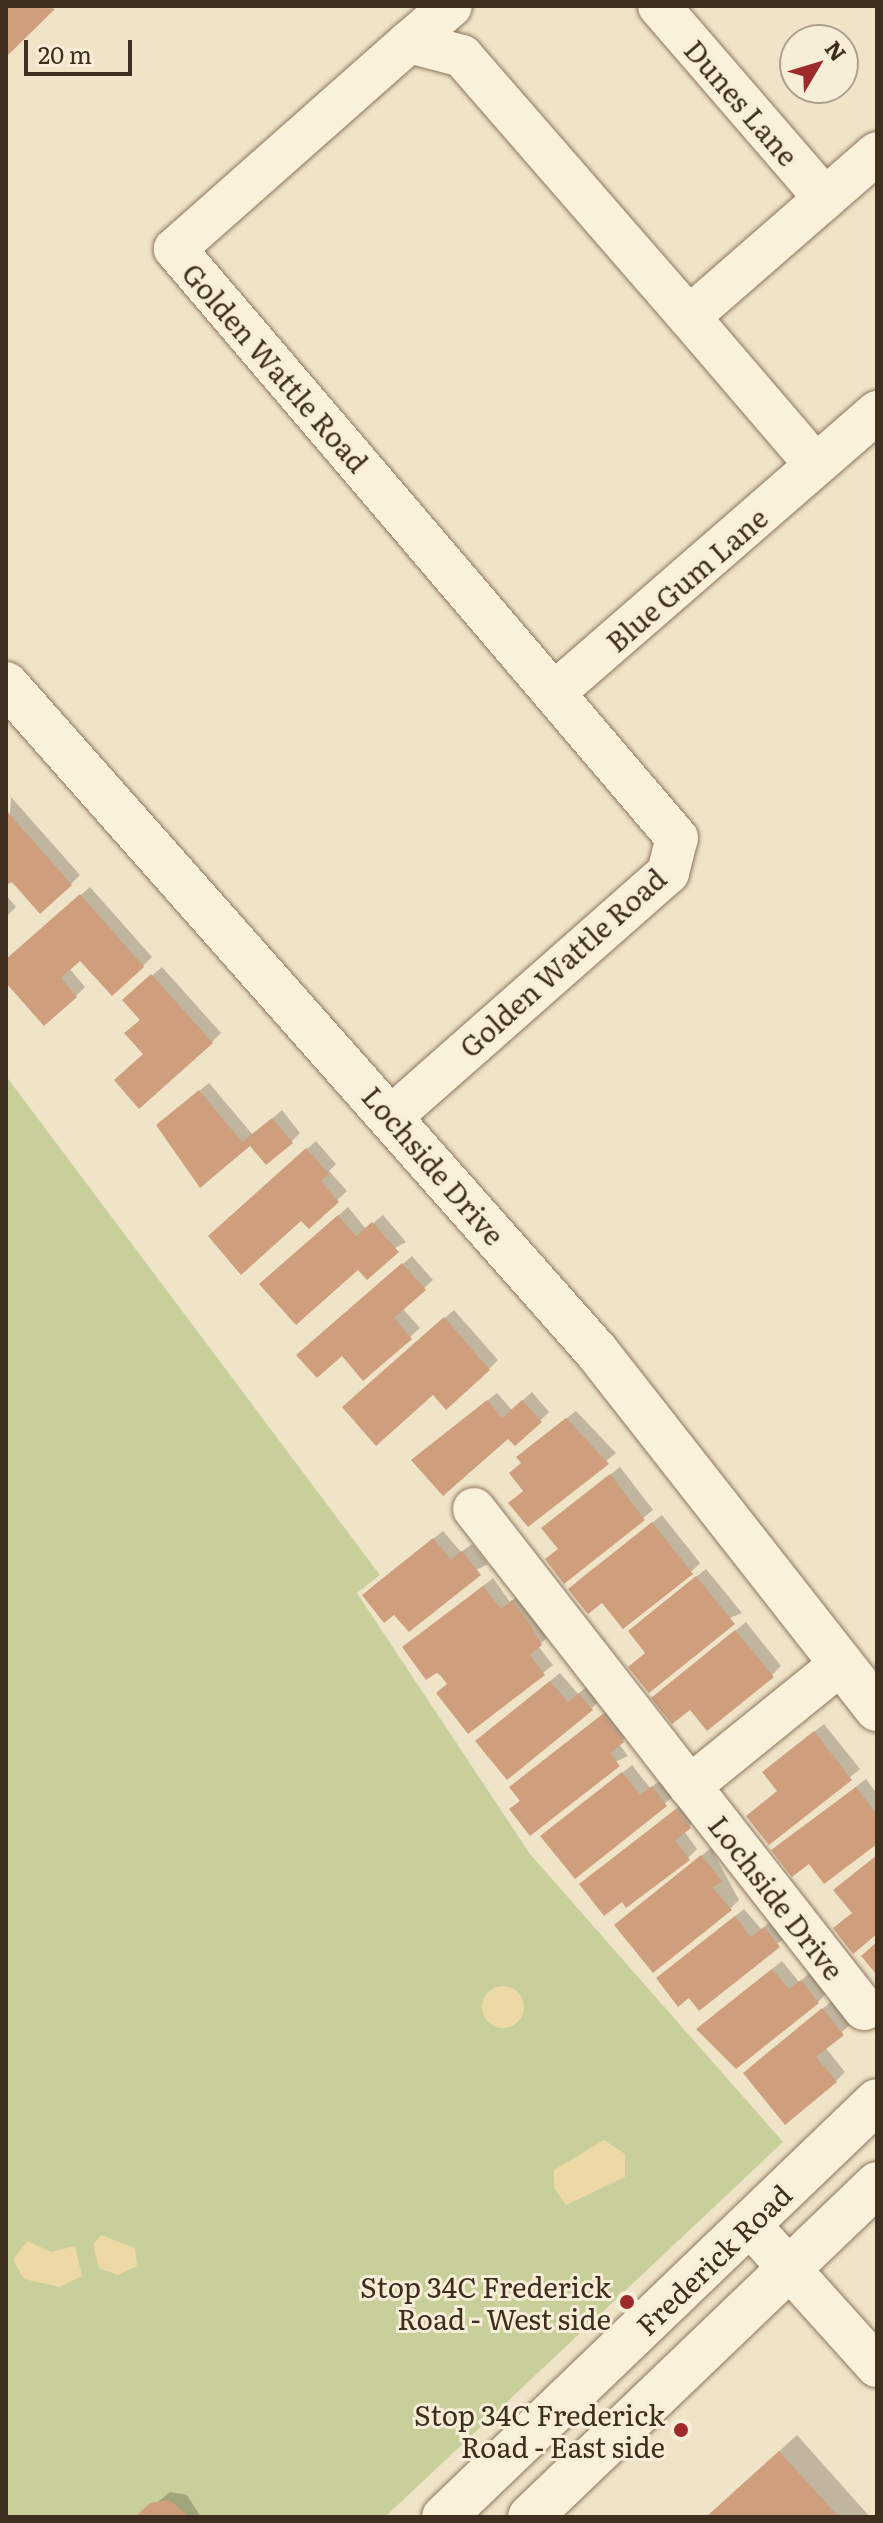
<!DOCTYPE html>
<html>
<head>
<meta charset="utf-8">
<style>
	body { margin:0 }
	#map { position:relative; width:883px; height:2523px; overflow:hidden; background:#f0e4c8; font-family:Literata,serif }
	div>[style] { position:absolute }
	.green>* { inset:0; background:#c9cf9b }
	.sand>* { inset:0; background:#ecd9a5 }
	.round { border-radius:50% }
	.shadow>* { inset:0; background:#0003 }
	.building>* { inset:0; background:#cf9f7d }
	.roads { filter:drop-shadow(0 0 2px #8d765c) drop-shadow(0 0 2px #8d765c) }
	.street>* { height:42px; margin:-21px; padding:0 21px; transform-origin:21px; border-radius:21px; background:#faf1dc }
	.secondary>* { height:44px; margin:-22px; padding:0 22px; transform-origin:22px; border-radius:22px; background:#faf1dc }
	.dots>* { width:22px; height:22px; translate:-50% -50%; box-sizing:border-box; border:4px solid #f7eed8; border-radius:50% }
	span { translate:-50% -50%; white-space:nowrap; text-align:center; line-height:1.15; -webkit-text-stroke:6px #f7eed8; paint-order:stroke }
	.street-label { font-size:28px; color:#3d2e20 }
	.poi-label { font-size:28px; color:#3d2e20 }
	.right { translate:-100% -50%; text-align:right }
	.frame { position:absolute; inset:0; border:8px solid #3d2e20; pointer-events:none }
	.north { position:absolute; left:779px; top:24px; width:80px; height:80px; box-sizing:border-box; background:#f7eed8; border:2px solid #ada18e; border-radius:50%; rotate:52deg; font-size:22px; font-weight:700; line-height:32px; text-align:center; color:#3d2e20 }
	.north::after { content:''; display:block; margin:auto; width:28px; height:36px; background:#9e2a2b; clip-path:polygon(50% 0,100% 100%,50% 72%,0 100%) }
	.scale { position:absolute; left:24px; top:40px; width:108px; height:36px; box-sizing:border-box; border:4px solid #3d2e20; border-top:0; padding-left:10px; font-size:24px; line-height:28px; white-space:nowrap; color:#3d2e20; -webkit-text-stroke:6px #f7eed8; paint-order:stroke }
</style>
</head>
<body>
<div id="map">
	<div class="green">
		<i style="clip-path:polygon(6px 1076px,380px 1575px,357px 1593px,530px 1854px,783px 2142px,385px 2517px,6px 2517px)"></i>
	</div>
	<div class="sand">
		<i class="round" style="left:482px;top:1986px;width:42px;height:42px"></i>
		<i style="clip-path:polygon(604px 2140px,625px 2154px,625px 2177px,566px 2205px,554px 2188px,554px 2170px)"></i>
		<i style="clip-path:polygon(101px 2235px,135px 2248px,137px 2266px,118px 2275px,99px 2268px,93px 2245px)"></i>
		<i style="clip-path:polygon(27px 2241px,51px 2252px,75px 2246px,82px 2276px,59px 2287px,24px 2279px,13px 2260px)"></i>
	</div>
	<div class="shadow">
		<i style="clip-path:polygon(6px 6px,56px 6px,6px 54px)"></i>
		<i style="clip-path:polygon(11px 797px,80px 875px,71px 884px,6px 883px)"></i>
		<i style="clip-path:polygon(90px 887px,152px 957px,143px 966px,81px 958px,69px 968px,85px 987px,76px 996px,6px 980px,6px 961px)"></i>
		<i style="clip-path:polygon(6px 895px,16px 907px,6px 917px)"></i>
		<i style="clip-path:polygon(162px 967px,221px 1033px,212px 1042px,145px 1054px,134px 991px)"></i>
		<i style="clip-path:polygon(209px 1083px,253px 1135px,282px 1110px,300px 1133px,291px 1142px,251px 1144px,201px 1185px,168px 1116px)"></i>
		<i style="clip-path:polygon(316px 1141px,336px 1164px,329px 1171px,347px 1191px,309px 1226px,301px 1218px,219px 1227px)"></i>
		<i style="clip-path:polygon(348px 1207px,366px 1229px,383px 1215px,406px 1242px,358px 1268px,271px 1275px)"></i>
		<i style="clip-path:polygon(412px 1256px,433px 1280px,402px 1308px,420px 1328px,364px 1378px,342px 1353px,308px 1346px)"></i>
		<i style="clip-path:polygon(454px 1310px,498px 1360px,489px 1369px,446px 1407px,433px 1393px,354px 1398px)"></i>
		<i style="clip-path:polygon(532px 1392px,549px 1412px,540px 1421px,509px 1436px,423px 1451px,497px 1393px,512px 1410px)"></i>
		<i style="clip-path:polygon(576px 1411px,616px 1453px,528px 1525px,528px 1448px)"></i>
		<i style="clip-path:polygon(620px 1467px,653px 1510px,564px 1581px,553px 1519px)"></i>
		<i style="clip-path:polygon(662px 1515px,700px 1563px,691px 1572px,602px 1600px,579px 1580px)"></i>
		<i style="clip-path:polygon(443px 1531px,461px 1552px,472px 1544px,488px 1564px,395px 1612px,373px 1586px)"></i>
		<i style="clip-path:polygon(706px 1569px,742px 1613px,647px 1652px,639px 1622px)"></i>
		<i style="clip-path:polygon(493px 1578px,510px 1602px,522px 1593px,550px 1635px,538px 1646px,553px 1665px,468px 1731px,449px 1683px,405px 1647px)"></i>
		<i style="clip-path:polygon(746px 1622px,781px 1666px,772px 1675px,690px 1707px,663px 1689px)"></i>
		<i style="clip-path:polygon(560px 1673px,578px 1694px,589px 1685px,600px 1699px,592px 1708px,487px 1732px)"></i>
		<i style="clip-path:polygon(613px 1706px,632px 1732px,619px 1744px,628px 1756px,511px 1810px,521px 1799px,521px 1778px)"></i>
		<i style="clip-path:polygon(824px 1724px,860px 1769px,770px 1843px,779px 1790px,774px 1763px)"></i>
		<i style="clip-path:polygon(632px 1765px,650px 1788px,662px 1779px,675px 1795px,575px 1877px,552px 1828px)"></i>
		<i style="clip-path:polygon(866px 1779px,877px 1794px,877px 1842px,809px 1861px,774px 1850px)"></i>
		<i style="clip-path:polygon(686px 1801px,698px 1818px,684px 1831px,697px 1849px,688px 1858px,622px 1899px,581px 1884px)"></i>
		<i style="clip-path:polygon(711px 1848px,739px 1900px,730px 1909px,626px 1916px)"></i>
		<i style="clip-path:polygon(744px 1909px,761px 1929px,774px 1919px,788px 1937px,689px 1995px,667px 1970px)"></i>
		<i style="clip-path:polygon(782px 1961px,799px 1982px,811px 1972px,827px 1993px,818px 2002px,708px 2020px)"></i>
		<i style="clip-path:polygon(832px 2001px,851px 2024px,825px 2047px,845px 2072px,836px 2081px,754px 2064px)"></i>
		<i style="clip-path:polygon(797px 2435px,870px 2517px,707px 2517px)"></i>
		<i style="clip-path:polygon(170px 2492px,187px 2495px,201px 2517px,139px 2517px)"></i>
	</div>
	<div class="building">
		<i style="clip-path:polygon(6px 6px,55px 9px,6px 57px)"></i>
		<i style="clip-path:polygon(6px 810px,72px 885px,40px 914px,11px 881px,6px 886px)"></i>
		<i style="clip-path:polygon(80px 894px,144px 967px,112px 996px,80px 961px,61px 978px,77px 997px,44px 1026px,6px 983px,6px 959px)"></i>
		<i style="clip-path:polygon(151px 974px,213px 1043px,139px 1109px,114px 1080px,143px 1054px,124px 1033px,140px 1020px,122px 1000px)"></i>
		<i style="clip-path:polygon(199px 1090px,242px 1142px,272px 1118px,293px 1143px,266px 1165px,250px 1146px,200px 1188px,156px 1125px)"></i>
		<i style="clip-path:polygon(306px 1148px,329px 1174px,321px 1181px,339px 1202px,309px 1229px,301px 1221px,241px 1275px,208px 1236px)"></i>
		<i style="clip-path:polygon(338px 1215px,356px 1236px,372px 1222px,399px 1252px,367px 1280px,358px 1270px,296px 1325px,259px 1284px)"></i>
		<i style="clip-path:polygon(402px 1263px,426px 1290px,394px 1318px,412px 1339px,363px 1381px,342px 1356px,317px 1378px,296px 1355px)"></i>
		<i style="clip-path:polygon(444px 1317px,490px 1370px,446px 1410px,433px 1395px,376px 1446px,342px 1407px)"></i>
		<i style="clip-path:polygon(487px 1400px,502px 1418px,522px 1400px,542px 1422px,515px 1446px,508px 1439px,443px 1496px,411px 1460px)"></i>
		<i style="clip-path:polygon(566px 1418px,609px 1464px,528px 1527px,508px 1503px,523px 1491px,509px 1473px,521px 1463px,516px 1457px)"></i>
		<i style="clip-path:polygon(610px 1474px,645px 1520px,564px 1584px,545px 1559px,558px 1549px,541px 1528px)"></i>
		<i style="clip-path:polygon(652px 1522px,693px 1574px,623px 1629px,602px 1603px,588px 1614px,568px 1589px)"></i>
		<i style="clip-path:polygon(433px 1538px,451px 1560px,462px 1551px,481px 1575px,409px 1632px,394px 1615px,384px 1623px,362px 1595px)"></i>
		<i style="clip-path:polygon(696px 1576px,735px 1624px,649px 1693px,628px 1667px,645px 1653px,628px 1631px)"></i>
		<i style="clip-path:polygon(483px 1586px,501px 1609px,512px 1600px,529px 1623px,542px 1645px,530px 1655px,545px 1675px,468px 1734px,436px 1693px,447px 1684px,438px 1672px,426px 1680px,402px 1647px)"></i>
		<i style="clip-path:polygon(735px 1630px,774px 1677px,707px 1731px,690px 1710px,672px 1724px,651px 1698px)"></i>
		<i style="clip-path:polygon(550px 1681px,568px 1702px,579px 1693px,593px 1710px,507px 1780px,475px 1741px)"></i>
		<i style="clip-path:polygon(603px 1714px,624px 1742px,610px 1753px,620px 1766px,530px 1836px,509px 1809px,520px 1801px,509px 1787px)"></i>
		<i style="clip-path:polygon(814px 1731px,852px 1780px,769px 1845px,746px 1816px,777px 1791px,762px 1772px)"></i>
		<i style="clip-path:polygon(622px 1772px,640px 1795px,652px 1786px,667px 1806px,575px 1879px,540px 1836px)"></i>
		<i style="clip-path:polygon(856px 1787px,877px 1815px,877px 1844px,824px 1884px,809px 1864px,792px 1877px,771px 1850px)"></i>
		<i style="clip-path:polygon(676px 1809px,691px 1828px,675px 1840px,690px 1860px,626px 1908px,622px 1902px,604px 1916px,579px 1884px)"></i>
		<i style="clip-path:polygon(701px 1855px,722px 1881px,713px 1888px,732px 1910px,653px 1973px,614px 1925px)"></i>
		<i style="clip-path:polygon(877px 1855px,877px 1934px,853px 1954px,833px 1928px,852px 1913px,833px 1890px)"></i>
		<i style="clip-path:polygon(735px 1916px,751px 1937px,764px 1927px,780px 1947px,699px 2011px,689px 1998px,678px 2007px,656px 1978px)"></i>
		<i style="clip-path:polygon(877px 1942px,877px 1975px,861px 1956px)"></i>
		<i style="clip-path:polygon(772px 1969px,789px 1989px,801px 1980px,819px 2003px,736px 2069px,696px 2029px)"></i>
		<i style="clip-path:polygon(822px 2008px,844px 2035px,816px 2057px,837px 2082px,785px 2125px,743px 2073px)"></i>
		<i style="clip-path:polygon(779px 2451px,839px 2517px,706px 2517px)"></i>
		<i style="clip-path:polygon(169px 2500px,190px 2517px,135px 2517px,150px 2503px)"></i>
	</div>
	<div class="roads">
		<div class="street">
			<i style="left:659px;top:6px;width:254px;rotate:49.2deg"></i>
			<i style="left:409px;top:42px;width:55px;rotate:-40.6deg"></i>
			<i style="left:689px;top:317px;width:195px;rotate:49.4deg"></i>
			<i style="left:555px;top:692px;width:427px;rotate:-41deg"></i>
			<i style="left:392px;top:1116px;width:368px;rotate:-41.4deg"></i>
			<i style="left:668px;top:873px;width:36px;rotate:-76deg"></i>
			<i style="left:677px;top:838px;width:774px;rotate:-130.44deg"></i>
			<i style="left:175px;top:249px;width:312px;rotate:-41.5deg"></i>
			<i style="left:409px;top:42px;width:55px;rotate:14.8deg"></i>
			<i style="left:462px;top:56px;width:346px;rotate:49deg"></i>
			<i style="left:689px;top:317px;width:249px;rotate:-41.1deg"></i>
			<i style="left:474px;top:1509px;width:351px;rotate:52.1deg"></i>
			<i style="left:842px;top:1663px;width:196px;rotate:141deg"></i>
			<i style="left:690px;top:1786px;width:283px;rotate:52deg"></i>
			<i style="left:749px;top:2224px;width:191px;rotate:48deg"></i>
		</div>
		<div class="secondary">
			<i style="left:6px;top:684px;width:892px;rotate:48.5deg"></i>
			<i style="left:597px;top:1352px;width:454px;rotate:51.9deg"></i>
			<i style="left:444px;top:2517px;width:600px;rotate:-43.85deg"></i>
			<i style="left:530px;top:2517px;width:481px;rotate:-43.8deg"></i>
		</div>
	</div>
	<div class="dots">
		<i style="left:627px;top:2302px;background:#9e2a2b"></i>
		<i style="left:681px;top:2430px;background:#9e2a2b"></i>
	</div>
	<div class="street-label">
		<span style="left:742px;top:102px;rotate:49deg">Dunes Lane</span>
		<span style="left:276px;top:367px;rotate:49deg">Golden Wattle Road</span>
		<span style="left:686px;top:579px;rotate:-41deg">Blue Gum Lane</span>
		<span style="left:562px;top:962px;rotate:-42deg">Golden Wattle Road</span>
		<span style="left:434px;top:1165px;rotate:49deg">Lochside Drive</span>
		<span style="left:777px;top:1897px;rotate:52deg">Lochside Drive</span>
		<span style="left:713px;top:2259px;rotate:-44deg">Frederick Road</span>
	</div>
	<div class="poi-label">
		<span class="right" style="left:611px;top:2302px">Stop 34C Frederick<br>Road - West side</span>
		<span class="right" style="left:665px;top:2430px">Stop 34C Frederick<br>Road - East side</span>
	</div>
	<div class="frame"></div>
	<div class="north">N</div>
	<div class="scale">20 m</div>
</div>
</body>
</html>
